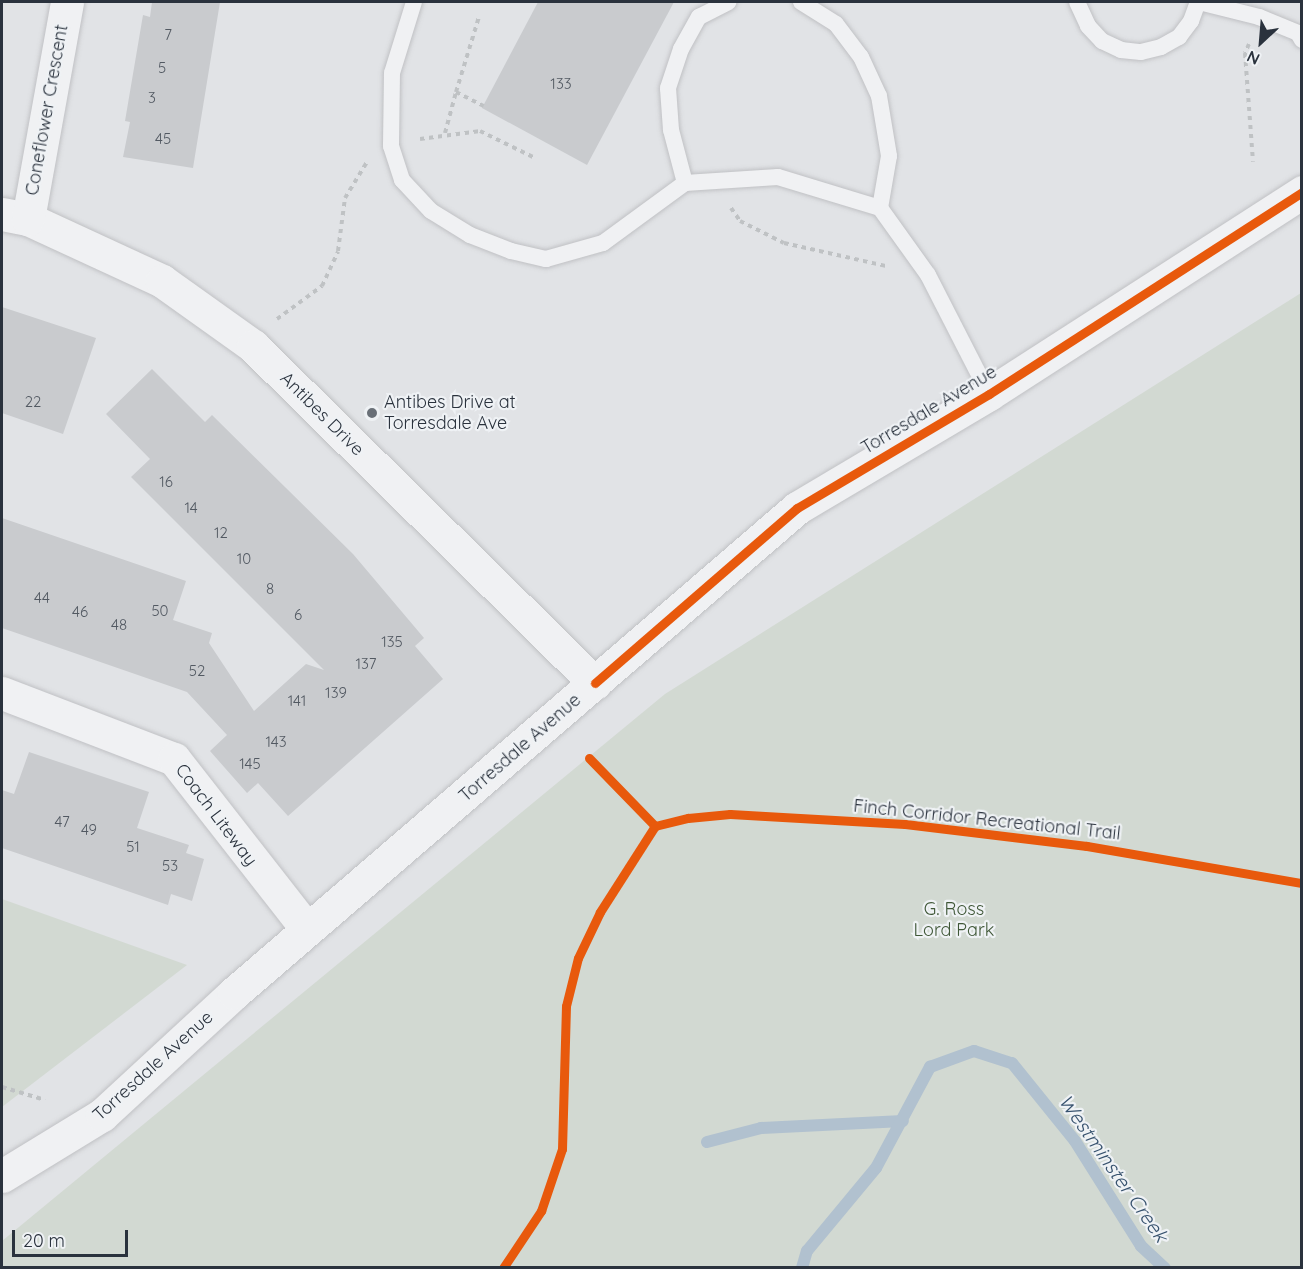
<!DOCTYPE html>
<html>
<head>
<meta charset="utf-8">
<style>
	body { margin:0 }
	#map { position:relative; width:1303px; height:1269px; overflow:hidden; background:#e1e3e6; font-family:Quicksand,sans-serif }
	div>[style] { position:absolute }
	.green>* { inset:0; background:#d2d9d2 }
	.stream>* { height:12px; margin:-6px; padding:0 6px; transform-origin:6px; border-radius:6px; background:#b1c1cf }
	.building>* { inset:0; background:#c9cbce }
	.path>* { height:4px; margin-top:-2px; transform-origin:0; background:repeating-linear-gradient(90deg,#bfc2c4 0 4.5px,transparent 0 9px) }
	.roads { filter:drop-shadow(0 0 2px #c0c1c4) drop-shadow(0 0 2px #c0c1c4) }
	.lane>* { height:16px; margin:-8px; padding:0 8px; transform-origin:8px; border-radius:8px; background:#f0f1f3 }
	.street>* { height:33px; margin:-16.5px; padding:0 16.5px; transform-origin:16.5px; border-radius:16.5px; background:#f0f1f3 }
	.cycleway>* { height:9px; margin:-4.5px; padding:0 4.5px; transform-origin:4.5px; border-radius:4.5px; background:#e8590c }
	.dots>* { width:16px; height:16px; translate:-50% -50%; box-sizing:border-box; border:3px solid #eff2f5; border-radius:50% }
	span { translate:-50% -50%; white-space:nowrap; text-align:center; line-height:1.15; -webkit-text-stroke:4.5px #eff2f5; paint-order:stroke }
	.number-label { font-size:15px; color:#525962 }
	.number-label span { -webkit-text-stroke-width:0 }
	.street-label { font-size:18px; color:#2a323d }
	.poi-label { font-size:18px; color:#2a323d }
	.left { translate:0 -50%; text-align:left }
	.park-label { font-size:18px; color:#405838 }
	.water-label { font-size:20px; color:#37526e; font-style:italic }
	.frame { position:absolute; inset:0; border:3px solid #2a323d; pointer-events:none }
	.north { position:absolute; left:1231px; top:12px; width:60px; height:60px; -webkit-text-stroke:4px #eff2f5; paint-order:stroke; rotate:206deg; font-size:16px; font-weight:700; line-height:24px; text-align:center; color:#2a323d }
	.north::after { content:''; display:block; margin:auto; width:21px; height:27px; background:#2a323d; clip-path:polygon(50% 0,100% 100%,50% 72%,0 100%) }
	.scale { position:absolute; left:12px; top:1230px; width:116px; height:27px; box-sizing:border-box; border:3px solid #2a323d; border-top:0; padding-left:8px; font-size:18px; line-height:21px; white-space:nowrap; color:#2a323d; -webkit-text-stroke:4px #eff2f5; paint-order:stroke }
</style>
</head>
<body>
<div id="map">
	<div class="green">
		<i style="clip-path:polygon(1301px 293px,1301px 1267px,2px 1267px,2px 1241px,665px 694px)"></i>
		<i style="clip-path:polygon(2px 899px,187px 965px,2px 1107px)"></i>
	</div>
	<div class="stream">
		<i style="left:707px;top:1142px;width:56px;rotate:-14.5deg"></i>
		<i style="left:761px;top:1128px;width:142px;rotate:-2.8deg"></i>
		<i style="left:802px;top:1268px;width:18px;rotate:-74deg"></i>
		<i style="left:807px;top:1251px;width:108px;rotate:-50.3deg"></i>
		<i style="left:876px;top:1168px;width:115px;rotate:-61.9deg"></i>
		<i style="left:930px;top:1067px;width:47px;rotate:-20deg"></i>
		<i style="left:974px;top:1051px;width:40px;rotate:18deg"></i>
		<i style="left:1012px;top:1063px;width:100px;rotate:51.1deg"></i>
		<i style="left:1075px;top:1141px;width:124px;rotate:57.8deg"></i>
		<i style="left:1141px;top:1246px;width:33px;rotate:43deg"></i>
	</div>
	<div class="building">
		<i style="clip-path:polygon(152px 2px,220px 2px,193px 168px,123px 157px,130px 122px,125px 121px,143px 15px,150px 17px)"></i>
		<i style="clip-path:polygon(538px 2px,674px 2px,587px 165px,482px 108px)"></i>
		<i style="clip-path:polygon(2px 307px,96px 338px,63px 434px,2px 413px)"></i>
		<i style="clip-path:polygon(152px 369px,205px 422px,212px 415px,353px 554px,424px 638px,415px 646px,443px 679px,288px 816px,258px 783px,247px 793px,210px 751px,227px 735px,187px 692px,2px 628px,2px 518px,186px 581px,173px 620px,212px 633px,209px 643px,254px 711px,306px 664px,324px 670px,131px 477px,150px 459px,106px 414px)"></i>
		<i style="clip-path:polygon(29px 752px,149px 792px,137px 828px,189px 845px,186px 853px,204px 859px,192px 901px,171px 894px,168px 905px,2px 848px,2px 790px,14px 794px)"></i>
	</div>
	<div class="path">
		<i style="left:1249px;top:44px;width:10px;rotate:114deg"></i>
		<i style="left:1245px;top:53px;width:109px;rotate:85.8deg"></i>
		<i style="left:456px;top:92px;width:78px;rotate:-73deg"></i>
		<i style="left:445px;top:133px;width:42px;rotate:-75deg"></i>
		<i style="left:456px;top:92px;width:31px;rotate:27deg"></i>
		<i style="left:420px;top:139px;width:61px;rotate:-7.6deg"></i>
		<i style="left:480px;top:131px;width:61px;rotate:26.1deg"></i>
		<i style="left:731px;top:208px;width:16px;rotate:55deg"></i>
		<i style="left:740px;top:221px;width:49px;rotate:26.6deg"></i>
		<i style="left:784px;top:243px;width:105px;rotate:12.7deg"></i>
		<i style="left:277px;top:319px;width:56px;rotate:-36.3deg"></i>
		<i style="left:322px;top:286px;width:38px;rotate:-65deg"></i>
		<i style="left:338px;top:251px;width:53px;rotate:-82.5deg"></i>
		<i style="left:345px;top:198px;width:42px;rotate:-58.6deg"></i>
		<i style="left:2px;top:1087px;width:45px;rotate:16.8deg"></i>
	</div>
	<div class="roads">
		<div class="lane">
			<i style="left:414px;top:2px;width:74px;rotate:107.2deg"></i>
			<i style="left:392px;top:73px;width:73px;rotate:90.8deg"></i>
			<i style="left:391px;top:146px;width:36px;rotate:72deg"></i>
			<i style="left:402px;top:180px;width:42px;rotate:46.9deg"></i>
			<i style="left:431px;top:211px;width:46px;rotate:31.6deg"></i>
			<i style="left:470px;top:235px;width:44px;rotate:21.3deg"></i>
			<i style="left:511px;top:251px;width:36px;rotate:13deg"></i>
			<i style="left:546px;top:259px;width:59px;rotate:-15.7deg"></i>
			<i style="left:603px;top:243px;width:102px;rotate:-36.2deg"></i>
			<i style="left:685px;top:183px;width:93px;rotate:-3.7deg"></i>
			<i style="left:778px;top:177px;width:107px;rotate:16.9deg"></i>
			<i style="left:880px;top:208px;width:82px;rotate:54.4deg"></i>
			<i style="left:928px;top:275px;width:134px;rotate:62.9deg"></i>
			<i style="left:801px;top:2px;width:41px;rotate:32.2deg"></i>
			<i style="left:836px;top:24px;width:41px;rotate:52.9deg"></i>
			<i style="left:861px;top:57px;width:43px;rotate:65.2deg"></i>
			<i style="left:879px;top:96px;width:61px;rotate:80.5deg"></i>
			<i style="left:889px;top:156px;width:53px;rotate:99.8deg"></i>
			<i style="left:1077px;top:2px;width:26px;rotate:65deg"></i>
			<i style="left:1088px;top:26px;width:21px;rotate:47deg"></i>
			<i style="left:1102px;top:41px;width:21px;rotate:25deg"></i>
			<i style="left:1121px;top:50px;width:20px;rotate:6deg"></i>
			<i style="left:1141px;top:52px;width:21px;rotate:-14deg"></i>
			<i style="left:1161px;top:47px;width:21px;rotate:-29deg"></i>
			<i style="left:1179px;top:37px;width:20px;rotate:-53deg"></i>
			<i style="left:1191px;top:21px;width:20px;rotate:-70deg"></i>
			<i style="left:1199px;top:2px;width:62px;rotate:14deg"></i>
			<i style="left:1259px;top:17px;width:42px;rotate:22.3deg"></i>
			<i style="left:1298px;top:33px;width:8px;rotate:60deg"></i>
			<i style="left:685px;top:183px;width:55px;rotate:-104.8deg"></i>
			<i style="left:671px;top:130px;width:42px;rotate:-94.1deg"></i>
			<i style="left:668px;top:88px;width:41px;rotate:-71.6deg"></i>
			<i style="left:681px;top:49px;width:37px;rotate:-61deg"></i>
			<i style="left:699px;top:17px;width:33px;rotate:-27deg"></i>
		</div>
		<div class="street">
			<i style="left:2px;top:214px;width:26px;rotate:11deg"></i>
			<i style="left:28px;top:219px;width:148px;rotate:24.8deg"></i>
			<i style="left:162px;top:281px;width:112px;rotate:35.5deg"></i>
			<i style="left:253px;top:346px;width:480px;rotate:44.6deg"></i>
			<i style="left:28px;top:219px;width:220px;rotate:-79.8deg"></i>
			<i style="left:2px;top:693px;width:184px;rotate:21deg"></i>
			<i style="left:174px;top:759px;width:216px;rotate:52deg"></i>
			<i style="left:2px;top:1176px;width:117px;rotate:-31.4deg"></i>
			<i style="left:102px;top:1115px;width:180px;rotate:-42.7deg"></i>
			<i style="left:234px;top:993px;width:743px;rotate:-40.74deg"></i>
			<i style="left:797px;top:508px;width:223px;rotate:-30.7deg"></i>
			<i style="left:989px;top:394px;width:373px;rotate:-32.8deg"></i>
		</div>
	</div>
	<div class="cycleway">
		<i style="left:595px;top:683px;width:267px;rotate:-40.9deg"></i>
		<i style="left:797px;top:508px;width:223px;rotate:-30.7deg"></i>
		<i style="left:989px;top:394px;width:373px;rotate:-32.8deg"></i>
		<i style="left:589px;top:758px;width:95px;rotate:45.9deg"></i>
		<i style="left:655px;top:826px;width:34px;rotate:-14deg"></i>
		<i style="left:688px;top:818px;width:42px;rotate:-5.4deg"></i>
		<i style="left:730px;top:814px;width:175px;rotate:3.3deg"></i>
		<i style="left:905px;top:824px;width:183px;rotate:6.9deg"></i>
		<i style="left:1087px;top:846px;width:218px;rotate:9.8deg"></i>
		<i style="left:503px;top:1268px;width:69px;rotate:-56.3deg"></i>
		<i style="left:541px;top:1211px;width:65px;rotate:-71.3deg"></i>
		<i style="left:562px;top:1149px;width:143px;rotate:-88.4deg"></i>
		<i style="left:566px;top:1006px;width:49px;rotate:-76deg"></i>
		<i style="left:578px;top:958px;width:51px;rotate:-64.4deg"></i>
		<i style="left:600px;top:912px;width:102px;rotate:-57.4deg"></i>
	</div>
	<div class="dots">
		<i style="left:372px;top:413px;background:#6a7078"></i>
	</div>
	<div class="number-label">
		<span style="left:168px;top:35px">7</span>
		<span style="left:162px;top:68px">5</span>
		<span style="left:561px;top:84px">133</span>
		<span style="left:152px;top:98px">3</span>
		<span style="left:163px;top:139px">45</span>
		<span style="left:33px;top:402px">22</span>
		<span style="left:166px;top:482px">16</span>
		<span style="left:191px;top:508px">14</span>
		<span style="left:221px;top:533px">12</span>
		<span style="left:244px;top:559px">10</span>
		<span style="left:270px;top:589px">8</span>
		<span style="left:42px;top:598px">44</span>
		<span style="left:160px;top:611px">50</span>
		<span style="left:80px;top:612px">46</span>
		<span style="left:298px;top:615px">6</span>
		<span style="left:119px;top:625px">48</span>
		<span style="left:392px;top:642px">135</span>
		<span style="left:366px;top:664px">137</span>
		<span style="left:197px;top:671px">52</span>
		<span style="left:336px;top:693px">139</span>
		<span style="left:297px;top:701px">141</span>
		<span style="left:276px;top:742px">143</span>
		<span style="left:250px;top:764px">145</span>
		<span style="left:62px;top:822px">47</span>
		<span style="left:89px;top:830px">49</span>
		<span style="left:133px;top:847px">51</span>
		<span style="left:170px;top:866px">53</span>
	</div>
	<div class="street-label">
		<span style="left:47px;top:110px;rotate:-80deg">Coneflower Crescent</span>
		<span style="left:929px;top:410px;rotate:-31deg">Torresdale Avenue</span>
		<span style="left:322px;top:414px;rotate:45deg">Antibes Drive</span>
		<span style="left:520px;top:748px;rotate:-41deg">Torresdale Avenue</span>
		<span style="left:216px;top:815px;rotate:53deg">Coach Liteway</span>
		<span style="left:987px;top:820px;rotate:6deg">Finch Corridor Recreational Trail</span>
		<span style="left:153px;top:1066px;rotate:-42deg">Torresdale Avenue</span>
	</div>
	<div class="poi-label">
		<span class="left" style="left:384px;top:413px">Antibes Drive at<br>Torresdale Ave</span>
	</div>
	<div class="park-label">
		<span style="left:954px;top:920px">G. Ross<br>Lord Park</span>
	</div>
	<div class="water-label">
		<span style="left:1114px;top:1168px;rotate:55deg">Westminster Creek</span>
	</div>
	<div class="frame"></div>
	<div class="north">N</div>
	<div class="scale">20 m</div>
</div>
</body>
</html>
